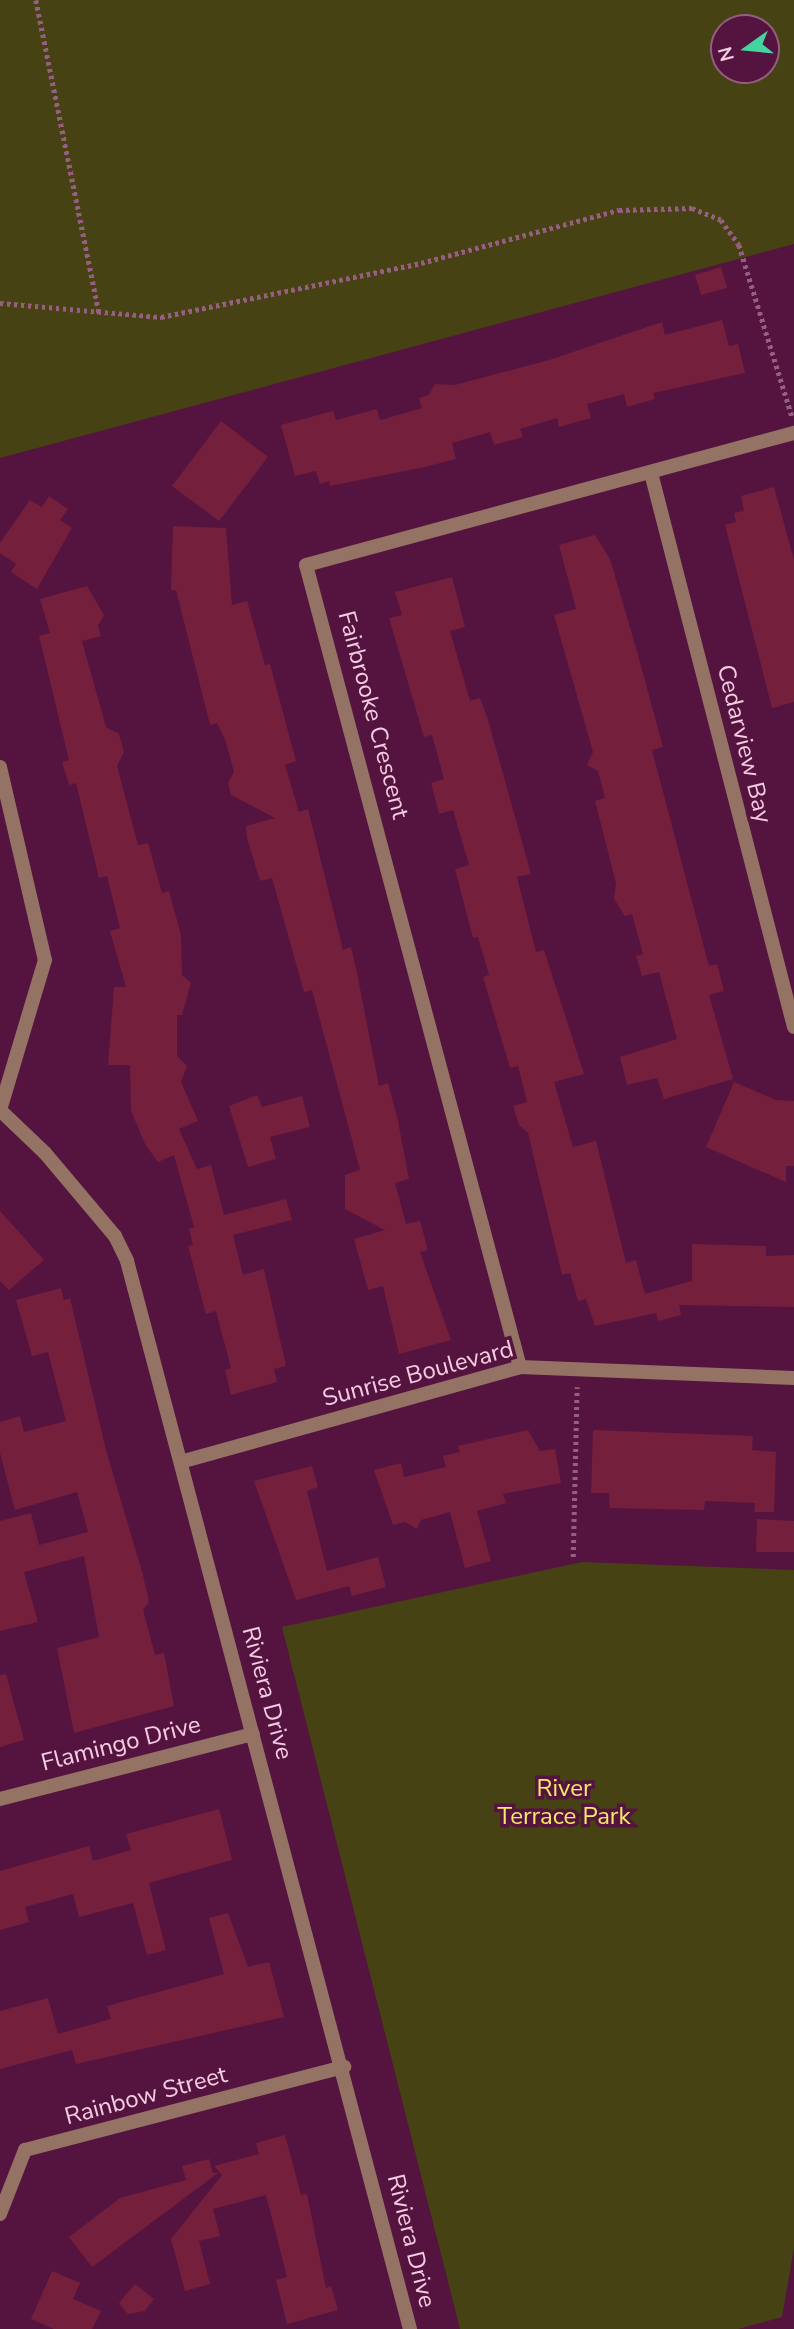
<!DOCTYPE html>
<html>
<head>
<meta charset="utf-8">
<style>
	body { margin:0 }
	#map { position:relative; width:794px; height:2329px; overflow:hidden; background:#54143f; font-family:"Nunito Sans",sans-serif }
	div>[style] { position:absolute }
	.green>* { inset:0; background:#474214 }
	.building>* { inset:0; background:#741f3c }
	.path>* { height:4.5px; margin-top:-2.25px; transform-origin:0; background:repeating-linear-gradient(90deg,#965f82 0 3.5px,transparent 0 7px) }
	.minor>* { height:14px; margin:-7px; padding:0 7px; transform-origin:7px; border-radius:7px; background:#957364 }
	span { translate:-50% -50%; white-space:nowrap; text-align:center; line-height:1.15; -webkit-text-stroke:7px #54143f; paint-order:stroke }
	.street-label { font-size:24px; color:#f5cde3 }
	.park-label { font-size:24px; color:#f5e967 }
	.north { position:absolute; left:710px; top:14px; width:70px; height:70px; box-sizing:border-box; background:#54143f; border:2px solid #945e81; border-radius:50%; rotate:255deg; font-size:19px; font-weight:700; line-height:28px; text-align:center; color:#f5cde3 }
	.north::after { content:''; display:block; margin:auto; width:24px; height:32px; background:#45d49f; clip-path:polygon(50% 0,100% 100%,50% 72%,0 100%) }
</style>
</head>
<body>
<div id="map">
	<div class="green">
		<i style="clip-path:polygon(evenodd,0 0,794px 0,794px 244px,0 458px,0 0,724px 28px,766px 28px,766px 70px,724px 70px,724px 28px)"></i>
		<i style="clip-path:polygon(582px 1562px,794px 1570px,794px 2248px,782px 2317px,738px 2329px,460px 2329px,282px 1627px)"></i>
	</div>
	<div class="building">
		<i style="clip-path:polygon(721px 267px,727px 288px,701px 295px,695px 275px)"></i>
		<i style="clip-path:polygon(722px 320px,729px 346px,738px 344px,745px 373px,653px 393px,655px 399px,627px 407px,624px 394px,587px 404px,591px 418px,559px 427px,557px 418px,520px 429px,523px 437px,494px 445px,490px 432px,452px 443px,456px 459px,425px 467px,330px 486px,329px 481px,320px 484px,316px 471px,295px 476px,281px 425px,333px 411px,336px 420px,377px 409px,380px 420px,422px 408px,419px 398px,429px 395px,435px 384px,455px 385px,549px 360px,662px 322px,665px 335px)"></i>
		<i style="clip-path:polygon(221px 421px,268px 457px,219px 521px,172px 486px)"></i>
		<i style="clip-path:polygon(774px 487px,794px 560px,794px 702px,772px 708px,725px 525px,736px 522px,734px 513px,744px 511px,741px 496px)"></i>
		<i style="clip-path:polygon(49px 496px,68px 509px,60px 520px,72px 528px,37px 589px,11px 572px,16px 564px,0 553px,0 543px,30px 500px,42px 507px)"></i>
		<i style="clip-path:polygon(173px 526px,226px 528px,232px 605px,247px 601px,265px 665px,270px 664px,296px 761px,285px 765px,299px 812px,308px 809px,343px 950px,351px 947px,357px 973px,379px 1086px,388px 1083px,398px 1121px,409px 1179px,395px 1183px,406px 1224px,420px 1221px,428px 1250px,420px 1252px,451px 1340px,399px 1354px,383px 1286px,368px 1290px,354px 1239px,385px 1230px,345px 1209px,345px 1175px,360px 1170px,312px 990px,304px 992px,272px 878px,260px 881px,247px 838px,246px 826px,275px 818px,231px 795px,228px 783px,234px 772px,225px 739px,217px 723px,210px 725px,176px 590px,171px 590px)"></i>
		<i style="clip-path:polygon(595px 535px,610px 559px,638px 655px,663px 747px,652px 750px,709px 966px,717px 964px,724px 991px,709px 995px,733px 1079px,664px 1099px,657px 1078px,627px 1085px,620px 1057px,677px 1039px,659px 972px,642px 976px,636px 956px,643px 954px,632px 914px,625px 916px,614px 899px,616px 883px,595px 801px,605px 798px,598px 771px,587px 765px,593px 752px,554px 615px,576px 609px,559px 545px)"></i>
		<i style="clip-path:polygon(452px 577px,465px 627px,450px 631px,470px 701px,480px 698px,488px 720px,531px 874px,517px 877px,536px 952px,544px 950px,584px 1074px,554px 1082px,573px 1147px,596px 1141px,626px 1263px,636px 1260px,645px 1294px,692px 1281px,692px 1244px,766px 1246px,766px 1256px,794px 1255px,794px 1307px,679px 1305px,681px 1315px,658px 1321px,656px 1313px,595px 1326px,586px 1299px,578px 1301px,570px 1273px,562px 1275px,528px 1133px,519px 1125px,513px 1106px,527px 1102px,518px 1066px,510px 1068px,483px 977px,489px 975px,478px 937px,473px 938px,455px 869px,469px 865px,453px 810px,439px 814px,431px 783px,444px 779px,432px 735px,424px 737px,389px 618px,402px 615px,395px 592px)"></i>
		<i style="clip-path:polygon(87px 586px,104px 615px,98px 626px,101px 636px,82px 641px,106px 727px,119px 734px,124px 752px,117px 766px,138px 845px,148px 843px,162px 893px,169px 891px,181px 935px,182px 975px,191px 983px,182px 1015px,177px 1015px,177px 1056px,187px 1066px,181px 1082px,198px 1121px,179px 1129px,197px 1169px,211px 1165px,224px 1215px,286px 1199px,292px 1220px,233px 1235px,243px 1275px,264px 1269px,286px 1366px,274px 1369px,277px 1382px,231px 1395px,225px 1370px,231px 1368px,216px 1311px,206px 1314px,188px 1246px,193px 1245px,189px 1229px,194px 1227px,174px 1155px,158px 1162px,145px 1144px,131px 1111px,130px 1065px,108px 1065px,114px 987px,126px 987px,110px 931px,120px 928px,107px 876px,99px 878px,76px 783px,69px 785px,62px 762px,69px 760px,39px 636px,50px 633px,40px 599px)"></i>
		<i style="clip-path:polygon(734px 1082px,776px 1100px,794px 1101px,794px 1166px,786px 1166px,786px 1182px,706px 1147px)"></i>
		<i style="clip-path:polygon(257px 1095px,262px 1107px,302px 1096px,310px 1127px,270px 1137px,276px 1159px,248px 1167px,229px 1106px)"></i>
		<i style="clip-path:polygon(0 1211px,44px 1260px,9px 1290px,0 1281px)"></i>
		<i style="clip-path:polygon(61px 1288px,64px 1300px,70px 1298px,106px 1450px,143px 1575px,149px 1602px,143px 1610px,155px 1655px,164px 1653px,174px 1706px,74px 1733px,57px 1648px,99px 1637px,84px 1556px,24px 1572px,38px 1622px,0 1631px,0 1521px,31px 1513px,39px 1545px,88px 1532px,77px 1492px,15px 1510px,0 1453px,0 1422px,20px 1416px,24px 1432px,66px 1421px,48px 1352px,32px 1356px,16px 1300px)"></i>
		<i style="clip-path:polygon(528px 1430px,540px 1451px,555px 1449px,561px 1483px,503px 1494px,506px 1503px,477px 1511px,491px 1561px,465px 1568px,450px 1512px,421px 1520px,417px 1529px,405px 1522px,393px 1525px,374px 1470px,401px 1463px,404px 1477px,446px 1467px,443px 1456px,460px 1452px,458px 1446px)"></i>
		<i style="clip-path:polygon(593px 1430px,753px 1436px,752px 1450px,776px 1452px,774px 1512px,754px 1512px,755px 1503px,705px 1501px,704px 1510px,610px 1508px,609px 1493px,591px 1493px)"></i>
		<i style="clip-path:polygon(312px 1466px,318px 1487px,307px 1491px,327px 1571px,378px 1557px,386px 1587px,352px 1596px,349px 1586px,296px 1600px,254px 1481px)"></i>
		<i style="clip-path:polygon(757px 1519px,794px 1521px,794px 1552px,756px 1552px)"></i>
		<i style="clip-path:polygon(6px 1674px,24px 1740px,0 1747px,0 1675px)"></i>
		<i style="clip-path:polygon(219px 1809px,232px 1860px,149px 1883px,166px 1950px,147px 1955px,133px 1903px,79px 1917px,73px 1894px,25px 1907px,29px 1922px,0 1930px,0 1871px,89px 1846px,93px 1861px,131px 1850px,126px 1834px)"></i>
		<i style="clip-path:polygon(228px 1913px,248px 1967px,269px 1962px,284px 2017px,76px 2064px,72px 2050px,0 2069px,0 2011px,48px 1998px,58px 2034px,111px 2019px,107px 2006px,224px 1974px,209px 1918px)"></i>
		<i style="clip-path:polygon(285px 2135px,301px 2195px,307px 2194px,326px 2288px,331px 2286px,338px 2310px,287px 2324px,276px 2280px,287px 2277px,266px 2195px,213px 2209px,220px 2236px,199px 2241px,210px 2284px,185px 2291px,171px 2239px,222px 2175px,214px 2166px,259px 2154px,256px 2143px)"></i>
		<i style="clip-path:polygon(209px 2159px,213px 2173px,218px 2173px,92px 2267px,69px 2237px,120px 2198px,186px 2180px,182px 2166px)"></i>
		<i style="clip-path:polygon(52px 2271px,80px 2283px,73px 2299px,101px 2311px,92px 2329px,54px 2329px,31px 2319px)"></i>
		<i style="clip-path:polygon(135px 2284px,154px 2299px,145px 2311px,128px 2314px,119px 2303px)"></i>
	</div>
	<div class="path">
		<i style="left:36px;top:0;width:319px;rotate:78.6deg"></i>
		<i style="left:0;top:303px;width:162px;rotate:5deg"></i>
		<i style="left:161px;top:317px;width:266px;rotate:-11.7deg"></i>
		<i style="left:421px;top:263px;width:205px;rotate:-15deg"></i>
		<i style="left:619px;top:210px;width:73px;rotate:-1.6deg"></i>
		<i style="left:692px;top:208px;width:31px;rotate:22deg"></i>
		<i style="left:721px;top:220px;width:31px;rotate:54deg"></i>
		<i style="left:739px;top:245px;width:179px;rotate:72.8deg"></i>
		<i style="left:573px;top:1557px;width:170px;rotate:-88.7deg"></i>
	</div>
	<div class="minor">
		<i style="left:651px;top:473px;width:572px;rotate:75.53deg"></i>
		<i style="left:0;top:767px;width:198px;rotate:76.9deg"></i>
		<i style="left:45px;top:960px;width:157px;rotate:106.7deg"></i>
		<i style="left:0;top:1110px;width:62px;rotate:43.7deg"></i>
		<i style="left:45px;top:1153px;width:109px;rotate:49.9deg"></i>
		<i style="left:115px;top:1236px;width:28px;rotate:64deg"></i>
		<i style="left:127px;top:1261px;width:1105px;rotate:75.16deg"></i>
		<i style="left:520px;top:1367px;width:830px;rotate:-104.94deg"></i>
		<i style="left:306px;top:565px;width:506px;rotate:-15.14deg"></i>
		<i style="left:184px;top:1461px;width:349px;rotate:-15.6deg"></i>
		<i style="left:520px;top:1367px;width:274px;rotate:2.3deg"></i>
		<i style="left:0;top:1799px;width:261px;rotate:-14.4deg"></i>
		<i style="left:0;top:2214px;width:69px;rotate:-68.7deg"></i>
		<i style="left:25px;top:2150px;width:330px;rotate:-14.6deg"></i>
	</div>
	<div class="street-label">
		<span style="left:373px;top:715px;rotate:75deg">Fairbrooke Crescent</span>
		<span style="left:744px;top:744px;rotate:76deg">Cedarview Bay</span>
		<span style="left:418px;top:1374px;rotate:-15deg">Sunrise Boulevard</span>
		<span style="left:267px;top:1693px;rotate:75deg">Riviera Drive</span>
		<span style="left:121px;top:1744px;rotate:-14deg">Flamingo Drive</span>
		<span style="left:146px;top:2096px;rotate:-15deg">Rainbow Street</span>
		<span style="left:411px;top:2241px;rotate:76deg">Riviera Drive</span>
	</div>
	<div class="park-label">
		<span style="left:564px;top:1803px">River<br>Terrace Park</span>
	</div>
	<div class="north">N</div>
</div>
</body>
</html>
